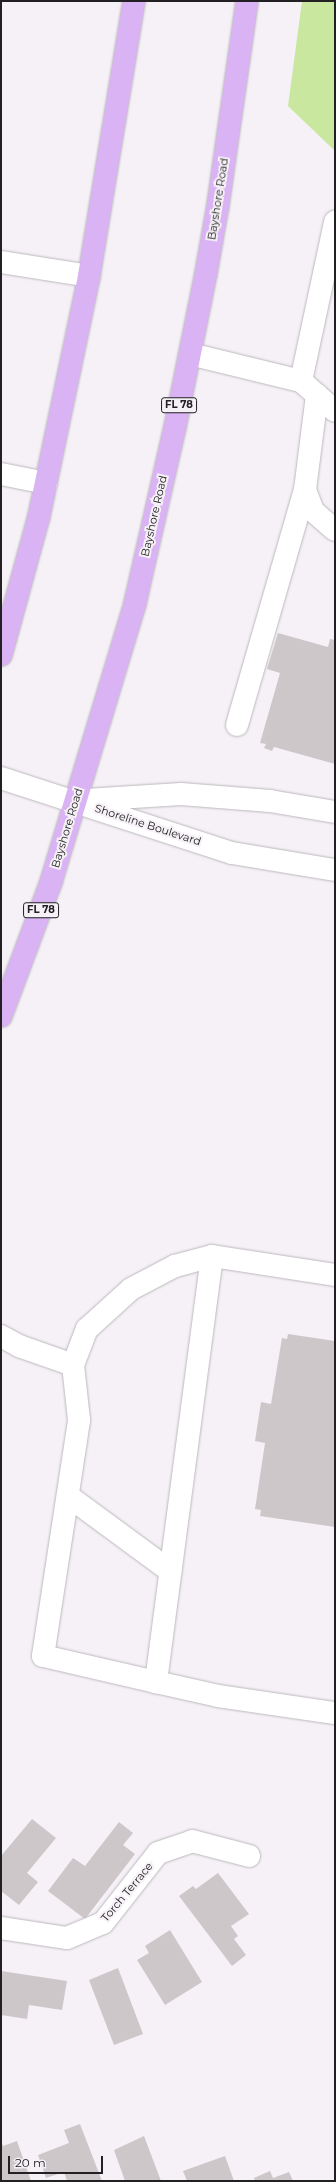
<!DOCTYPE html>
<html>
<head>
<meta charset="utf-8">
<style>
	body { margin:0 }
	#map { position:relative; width:336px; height:2182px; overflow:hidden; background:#f5f1f6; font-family:Montserrat,sans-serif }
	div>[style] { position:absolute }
	.green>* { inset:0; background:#c9e79f }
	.building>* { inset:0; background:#cdc7ca }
	.roads { filter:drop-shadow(0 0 1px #bcb8bd) drop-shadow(0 0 1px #bcb8bd) }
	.minor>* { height:22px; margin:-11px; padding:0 11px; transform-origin:11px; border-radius:11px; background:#fff }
	.major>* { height:22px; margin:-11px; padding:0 11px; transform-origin:11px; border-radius:11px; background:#dab3f4 }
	span { translate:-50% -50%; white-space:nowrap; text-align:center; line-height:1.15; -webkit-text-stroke:4px #f5f1f6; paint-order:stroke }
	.shield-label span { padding:1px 3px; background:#f5f1f6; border:1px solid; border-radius:3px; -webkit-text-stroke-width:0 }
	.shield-label { font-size:10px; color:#222022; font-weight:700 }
	.street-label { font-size:11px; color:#222022 }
	.frame { position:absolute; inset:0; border:2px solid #222022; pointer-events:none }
	.scale { position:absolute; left:8px; top:2156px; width:95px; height:18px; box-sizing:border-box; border:2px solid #222022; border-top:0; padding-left:5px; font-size:12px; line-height:14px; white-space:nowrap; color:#222022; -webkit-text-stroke:3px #f5f1f6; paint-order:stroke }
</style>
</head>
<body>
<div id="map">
	<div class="green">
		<i style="clip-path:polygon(302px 1px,335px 1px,335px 151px,288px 106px)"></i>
	</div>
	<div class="building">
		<i style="clip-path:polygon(278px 633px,328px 647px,330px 639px,335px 640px,335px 764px,274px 747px,272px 751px,264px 748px,266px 744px,260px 743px,280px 673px,267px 669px)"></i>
		<i style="clip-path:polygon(288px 1334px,335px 1341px,335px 1527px,260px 1516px,261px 1510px,255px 1509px,265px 1443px,255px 1441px,261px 1402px,271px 1404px,282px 1338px,287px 1339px)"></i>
		<i style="clip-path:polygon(32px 1819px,56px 1838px,27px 1873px,38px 1882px,19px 1905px,1px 1891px,1px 1856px)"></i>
		<i style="clip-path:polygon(119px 1822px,133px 1833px,123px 1845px,135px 1854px,85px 1919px,48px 1891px,73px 1858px,85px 1866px)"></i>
		<i style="clip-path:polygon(218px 1873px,249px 1914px,231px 1926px,238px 1936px,234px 1939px,246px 1955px,232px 1966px,179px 1896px,193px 1886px,196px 1889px)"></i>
		<i style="clip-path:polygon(170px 1930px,202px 1982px,165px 2005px,137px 1960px,149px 1953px,145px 1946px)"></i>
		<i style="clip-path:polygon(118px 1968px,143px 2034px,114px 2045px,89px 1980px)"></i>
		<i style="clip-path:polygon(1px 1971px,67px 1981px,62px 2010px,29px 2005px,27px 2019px,1px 2015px)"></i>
		<i style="clip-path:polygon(80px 2124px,102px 2181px,67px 2181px,64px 2172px,46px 2178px,38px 2155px,69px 2143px,64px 2130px)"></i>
		<i style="clip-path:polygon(144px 2136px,161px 2181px,125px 2181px,114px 2150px)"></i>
		<i style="clip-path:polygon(1px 2141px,3px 2146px,17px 2141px,31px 2181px,1px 2181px)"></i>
		<i style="clip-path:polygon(225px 2156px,234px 2181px,187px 2181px,183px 2171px)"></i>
		<i style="clip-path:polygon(270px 2171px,273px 2178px,289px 2172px,293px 2181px,255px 2181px,254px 2178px)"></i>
	</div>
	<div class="roads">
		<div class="minor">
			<i style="left:1px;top:262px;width:89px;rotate:9deg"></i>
			<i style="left:190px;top:354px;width:114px;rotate:13.7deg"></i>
			<i style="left:301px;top:381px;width:45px;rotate:41.4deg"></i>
			<i style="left:301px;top:381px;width:163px;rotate:-77.9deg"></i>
			<i style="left:317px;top:395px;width:96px;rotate:97.2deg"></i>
			<i style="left:305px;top:490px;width:22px;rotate:69deg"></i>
			<i style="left:313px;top:511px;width:29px;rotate:41deg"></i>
			<i style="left:1px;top:474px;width:46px;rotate:11.3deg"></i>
			<i style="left:237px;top:725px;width:245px;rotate:-73.9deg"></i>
			<i style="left:1px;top:778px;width:243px;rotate:18deg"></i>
			<i style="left:232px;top:853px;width:104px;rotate:9.4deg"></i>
			<i style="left:86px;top:800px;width:95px;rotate:-3.6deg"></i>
			<i style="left:181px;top:794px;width:89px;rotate:4.5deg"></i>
			<i style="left:270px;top:801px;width:66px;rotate:9.6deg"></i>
			<i style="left:212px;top:1256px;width:430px;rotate:97.5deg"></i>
			<i style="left:156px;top:1682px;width:116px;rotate:-167deg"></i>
			<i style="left:43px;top:1656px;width:239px;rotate:-81.3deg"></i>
			<i style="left:79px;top:1420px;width:55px;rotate:-96.2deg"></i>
			<i style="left:73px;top:1365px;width:39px;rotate:-69deg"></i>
			<i style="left:87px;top:1329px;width:59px;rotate:-42.3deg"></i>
			<i style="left:131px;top:1289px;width:50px;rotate:-27.6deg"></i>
			<i style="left:175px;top:1266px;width:38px;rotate:-15deg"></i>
			<i style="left:212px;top:1256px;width:124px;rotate:8.8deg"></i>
			<i style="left:1px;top:1336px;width:21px;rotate:29deg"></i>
			<i style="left:19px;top:1346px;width:57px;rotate:19.4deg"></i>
			<i style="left:68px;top:1496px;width:127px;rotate:36.3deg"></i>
			<i style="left:156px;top:1682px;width:64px;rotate:12.7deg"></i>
			<i style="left:218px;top:1696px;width:118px;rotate:8.3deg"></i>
			<i style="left:1px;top:1928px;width:67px;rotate:8.6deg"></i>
			<i style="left:67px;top:1938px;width:39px;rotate:-23deg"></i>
			<i style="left:103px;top:1923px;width:89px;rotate:-51.8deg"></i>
			<i style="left:158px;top:1853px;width:36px;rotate:-19deg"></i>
			<i style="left:192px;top:1841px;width:59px;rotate:14.7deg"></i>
		</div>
		<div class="major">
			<i style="left:1px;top:655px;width:144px;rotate:-74.7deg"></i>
			<i style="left:39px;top:516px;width:245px;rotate:-78.2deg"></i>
			<i style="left:89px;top:276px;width:279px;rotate:-80.7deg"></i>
			<i style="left:1px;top:1016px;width:143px;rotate:-69.5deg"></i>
			<i style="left:51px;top:882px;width:291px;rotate:-73.2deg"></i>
			<i style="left:135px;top:603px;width:180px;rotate:-77.2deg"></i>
			<i style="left:175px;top:427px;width:157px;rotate:-78.6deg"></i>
			<i style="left:206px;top:273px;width:69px;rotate:-80deg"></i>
			<i style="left:218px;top:205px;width:206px;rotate:-81.9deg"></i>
		</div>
	</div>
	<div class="shield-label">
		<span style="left:179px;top:405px">FL 78</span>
		<span style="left:41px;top:910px">FL 78</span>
	</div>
	<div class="street-label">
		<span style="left:218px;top:199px;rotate:-81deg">Bayshore Road</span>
		<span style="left:154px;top:516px;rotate:-77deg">Bayshore Road</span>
		<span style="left:148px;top:825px;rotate:18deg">Shoreline Boulevard</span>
		<span style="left:67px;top:828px;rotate:-73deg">Bayshore Road</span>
		<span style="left:127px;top:1892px;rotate:-50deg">Torch Terrace</span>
	</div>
	<div class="frame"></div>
	<div class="scale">20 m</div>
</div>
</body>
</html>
